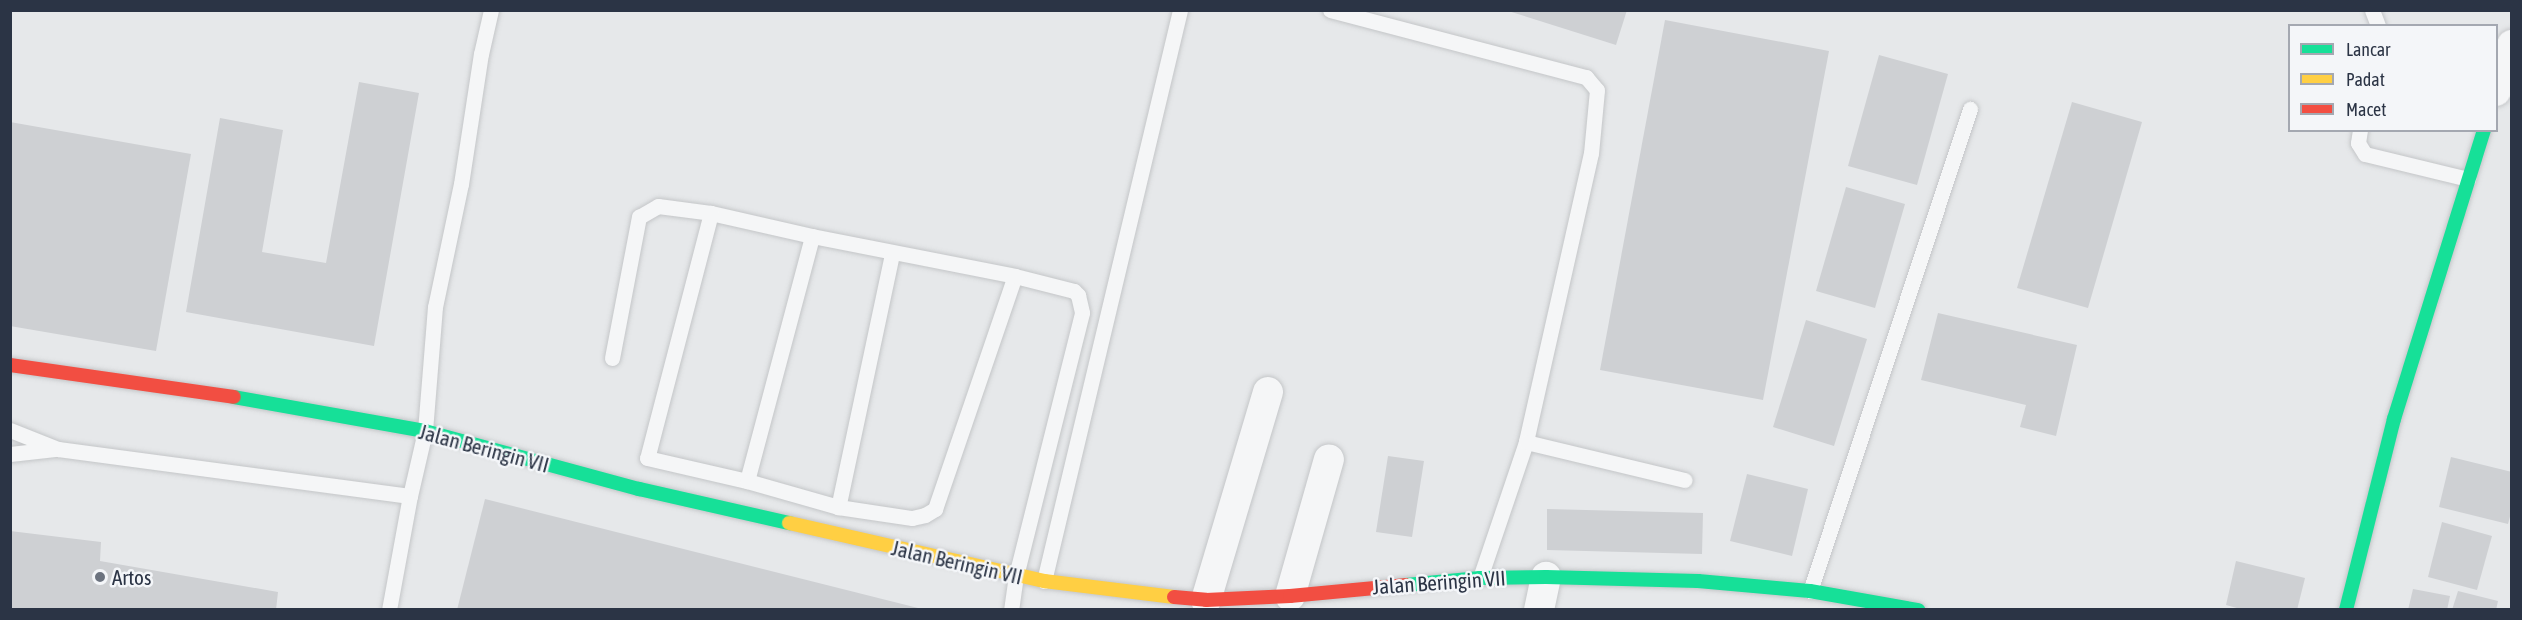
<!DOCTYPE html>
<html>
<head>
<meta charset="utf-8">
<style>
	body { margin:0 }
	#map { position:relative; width:2522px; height:620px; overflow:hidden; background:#e6e8ea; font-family:"Asap Condensed",sans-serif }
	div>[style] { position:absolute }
	.building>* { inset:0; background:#ced0d3 }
	.roads { filter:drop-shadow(0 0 2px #c4c6c8) drop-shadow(0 0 2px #c4c6c8) }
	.lane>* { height:15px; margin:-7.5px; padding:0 7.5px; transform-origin:7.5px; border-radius:7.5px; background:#f5f6f7 }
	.street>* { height:30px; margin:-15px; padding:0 15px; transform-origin:15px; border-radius:15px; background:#f5f6f7 }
	.fast>* { height:14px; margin:-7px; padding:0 7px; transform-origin:7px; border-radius:7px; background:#16e098 }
	.slow>* { height:14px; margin:-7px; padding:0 7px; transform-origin:7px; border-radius:7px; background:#ffcf43 }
	.jam>* { height:14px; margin:-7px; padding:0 7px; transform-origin:7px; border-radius:7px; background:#f24e42 }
	.dots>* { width:16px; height:16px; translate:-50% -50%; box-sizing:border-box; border:3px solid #f4f6f9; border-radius:50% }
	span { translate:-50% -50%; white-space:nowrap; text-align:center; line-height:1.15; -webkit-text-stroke:5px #f4f6f9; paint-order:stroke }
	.street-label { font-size:21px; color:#2b3445 }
	.poi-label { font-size:21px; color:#2b3445 }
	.left { translate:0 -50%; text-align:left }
	.frame { position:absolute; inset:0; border:12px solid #2b3445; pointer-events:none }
	.legend { position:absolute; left:2288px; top:24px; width:210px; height:108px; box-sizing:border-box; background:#f4f6f9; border:2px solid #a4a8b1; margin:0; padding:8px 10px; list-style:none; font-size:18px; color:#2b3445 }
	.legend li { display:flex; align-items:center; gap:12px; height:30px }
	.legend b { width:30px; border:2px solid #a4a8b1 }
</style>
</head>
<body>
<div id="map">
	<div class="building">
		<i style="clip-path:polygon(1505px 10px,1627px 10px,1616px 45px)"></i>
		<i style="clip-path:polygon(1665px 20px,1829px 51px,1763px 400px,1600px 370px)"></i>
		<i style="clip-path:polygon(1879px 55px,1948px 74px,1917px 185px,1848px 166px)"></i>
		<i style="clip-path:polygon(359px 82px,419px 93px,374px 346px,186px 312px,220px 118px,283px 130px,262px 252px,326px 263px)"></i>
		<i style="clip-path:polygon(2072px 102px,2142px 122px,2088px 308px,2017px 288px)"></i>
		<i style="clip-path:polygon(10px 122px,191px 154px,156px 351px,10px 326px)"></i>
		<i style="clip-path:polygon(1846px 187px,1905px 204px,1875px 308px,1816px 291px)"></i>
		<i style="clip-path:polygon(1938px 313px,2077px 345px,2056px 436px,2020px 427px,2026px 405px,1921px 380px)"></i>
		<i style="clip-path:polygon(1806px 320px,1867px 339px,1834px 446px,1773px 427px)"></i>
		<i style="clip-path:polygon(1388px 456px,1424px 461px,1412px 537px,1376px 532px)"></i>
		<i style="clip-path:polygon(2451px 457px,2512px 472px,2512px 509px,2508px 524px,2439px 507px)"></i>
		<i style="clip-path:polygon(1747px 474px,1808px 489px,1792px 556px,1730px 541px)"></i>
		<i style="clip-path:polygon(485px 499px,922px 609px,921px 610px,457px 610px)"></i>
		<i style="clip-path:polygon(1547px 509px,1703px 513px,1702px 554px,1547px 550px)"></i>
		<i style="clip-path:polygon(2442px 522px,2492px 536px,2477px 590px,2428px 577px)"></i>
		<i style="clip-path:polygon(10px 531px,101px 542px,100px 561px,278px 592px,276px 610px,10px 610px)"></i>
		<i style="clip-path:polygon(2236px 561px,2305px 578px,2297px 610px,2244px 610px,2226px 605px)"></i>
		<i style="clip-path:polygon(2413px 589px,2450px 596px,2447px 610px,2408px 610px)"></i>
		<i style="clip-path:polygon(2458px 591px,2498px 601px,2496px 610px,2452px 610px)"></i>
	</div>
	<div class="roads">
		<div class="lane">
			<i style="left:1330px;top:10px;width:265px;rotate:14.7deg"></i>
			<i style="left:1586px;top:77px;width:17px;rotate:50deg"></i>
			<i style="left:1597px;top:90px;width:63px;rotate:95.4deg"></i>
			<i style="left:1591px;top:153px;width:296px;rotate:102.7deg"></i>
			<i style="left:1526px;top:442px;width:144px;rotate:108.7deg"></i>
			<i style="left:2372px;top:10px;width:17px;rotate:69deg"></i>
			<i style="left:2360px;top:130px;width:13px;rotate:99deg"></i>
			<i style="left:2358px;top:143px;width:13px;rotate:58deg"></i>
			<i style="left:2365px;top:154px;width:106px;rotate:13.6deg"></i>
			<i style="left:711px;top:213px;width:104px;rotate:12.8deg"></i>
			<i style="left:892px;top:254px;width:259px;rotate:102deg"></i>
			<i style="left:838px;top:507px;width:75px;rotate:8.5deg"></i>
			<i style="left:912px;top:518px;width:13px;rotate:-13deg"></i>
			<i style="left:925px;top:515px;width:12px;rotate:-31deg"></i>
			<i style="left:935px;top:509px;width:246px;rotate:-71.1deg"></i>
			<i style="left:612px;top:358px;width:144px;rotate:-79.2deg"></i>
			<i style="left:639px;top:217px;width:22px;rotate:-30deg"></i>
			<i style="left:658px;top:206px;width:53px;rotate:7.5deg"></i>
			<i style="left:711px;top:213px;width:253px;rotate:104.6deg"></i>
			<i style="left:647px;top:458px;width:103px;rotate:13deg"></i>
			<i style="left:747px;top:481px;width:95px;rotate:15.9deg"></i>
			<i style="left:10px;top:430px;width:52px;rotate:21.6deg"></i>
			<i style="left:58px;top:449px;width:355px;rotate:7.6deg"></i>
			<i style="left:1526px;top:442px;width:163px;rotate:13.5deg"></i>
			<i style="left:10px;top:454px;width:45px;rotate:-6.3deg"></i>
			<i style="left:747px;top:481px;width:253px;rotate:-75.1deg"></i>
			<i style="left:812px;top:236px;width:207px;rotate:11.1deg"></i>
			<i style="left:1015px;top:276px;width:61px;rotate:14.3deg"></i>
			<i style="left:1074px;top:291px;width:6px;rotate:45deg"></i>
			<i style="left:1078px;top:295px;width:18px;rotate:77deg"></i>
			<i style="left:1082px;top:313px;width:270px;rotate:104.1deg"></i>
			<i style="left:1016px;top:575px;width:35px;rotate:98deg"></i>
			<i style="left:1044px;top:581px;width:587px;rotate:-76.6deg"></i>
			<i style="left:1810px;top:591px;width:508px;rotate:-71.64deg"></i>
			<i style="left:389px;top:610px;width:116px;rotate:-79.6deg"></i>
			<i style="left:410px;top:496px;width:67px;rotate:-77deg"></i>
			<i style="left:425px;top:431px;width:124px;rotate:-85.4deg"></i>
			<i style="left:435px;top:307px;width:126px;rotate:-78.1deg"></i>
			<i style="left:461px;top:184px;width:132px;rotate:-81.3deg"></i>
			<i style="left:481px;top:54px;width:45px;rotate:-77.2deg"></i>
		</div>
		<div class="street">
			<i style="left:2496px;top:91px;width:49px;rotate:-70.8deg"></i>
			<i style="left:1290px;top:596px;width:142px;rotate:-74.1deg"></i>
			<i style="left:1206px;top:600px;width:217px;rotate:-73.4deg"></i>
			<i style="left:1539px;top:610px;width:34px;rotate:-78deg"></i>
		</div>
		<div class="fast">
			<i style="left:234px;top:397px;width:194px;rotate:10.1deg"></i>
			<i style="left:425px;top:431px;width:222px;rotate:15.2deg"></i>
			<i style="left:639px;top:489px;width:154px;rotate:12.8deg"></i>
			<i style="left:1406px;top:585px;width:74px;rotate:-5.4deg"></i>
			<i style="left:1480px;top:578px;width:66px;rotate:-0.9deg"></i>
			<i style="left:1546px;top:577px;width:152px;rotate:1.5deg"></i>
			<i style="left:1698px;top:581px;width:112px;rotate:5.1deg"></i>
			<i style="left:1810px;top:591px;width:110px;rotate:10deg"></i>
			<i style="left:2346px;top:610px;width:197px;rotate:-75.9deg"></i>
			<i style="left:2394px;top:419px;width:303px;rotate:-72.7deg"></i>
		</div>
		<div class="slow">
			<i style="left:789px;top:523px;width:262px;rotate:12.8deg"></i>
			<i style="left:1044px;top:581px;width:131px;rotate:7deg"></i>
		</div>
		<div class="jam">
			<i style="left:10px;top:365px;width:226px;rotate:8.1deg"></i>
			<i style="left:1174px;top:597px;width:32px;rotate:5deg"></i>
			<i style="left:1206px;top:600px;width:84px;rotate:-2.7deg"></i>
			<i style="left:1290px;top:596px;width:117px;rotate:-5.4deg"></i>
		</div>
	</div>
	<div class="dots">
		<i style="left:100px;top:577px;background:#6c737f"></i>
	</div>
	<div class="street-label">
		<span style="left:484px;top:448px;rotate:15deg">Jalan Beringin VII</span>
		<span style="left:957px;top:562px;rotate:13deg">Jalan Beringin VII</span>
		<span style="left:1439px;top:582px;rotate:-4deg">Jalan Beringin VII</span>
	</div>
	<div class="poi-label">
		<span class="left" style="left:112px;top:577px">Artos</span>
	</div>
	<div class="frame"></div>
	<ul class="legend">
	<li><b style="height:8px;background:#16e098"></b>Lancar</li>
	<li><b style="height:8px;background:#ffcf43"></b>Padat</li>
	<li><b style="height:8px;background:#f24e42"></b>Macet</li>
	</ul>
</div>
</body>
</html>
